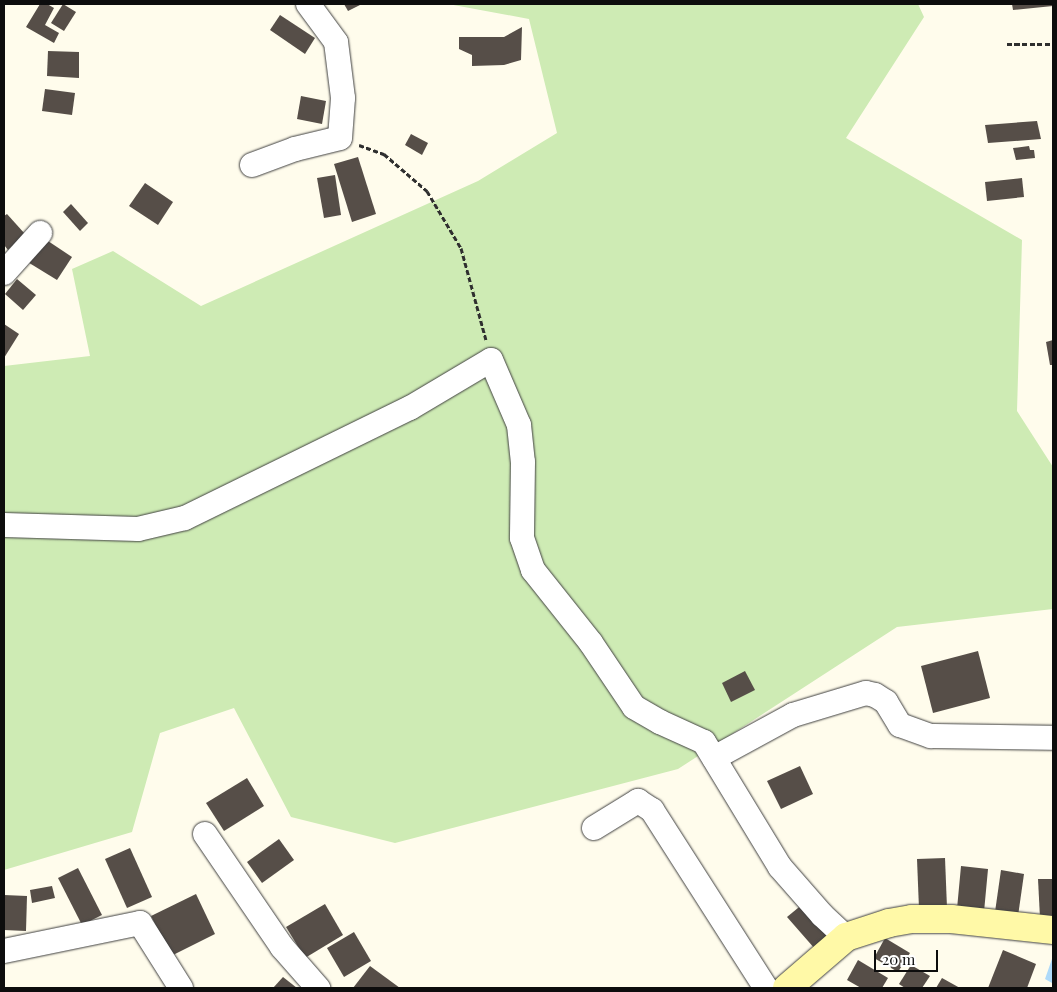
<!DOCTYPE html>
<html>
<head>
<meta charset="utf-8">
<style>
	body { margin:0 }
	#map { position:relative; width:1057px; height:992px; overflow:hidden; background:#fffcec; font-family:"Playfair Display",serif }
	div>[style] { position:absolute }
	.green>* { inset:0; background:#ceebb4 }
	.water>* { inset:0; background:#aedaf9 }
	.building>* { inset:0; background:#564e48 }
	.path>* { height:3px; margin-top:-1.5px; transform-origin:0; background:repeating-linear-gradient(90deg,#2f2f2f 0 5px,transparent 0 7.5px) }
	.roads { filter:drop-shadow(0 0 1px #404040) drop-shadow(0 0 1px #404040) }
	.street>* { height:24px; margin:-12px; padding:0 12px; transform-origin:12px; border-radius:12px; background:#fff }
	.secondary>* { height:28px; margin:-14px; padding:0 14px; transform-origin:14px; border-radius:14px; background:#fff9a7 }
	span { translate:-50% -50%; white-space:nowrap; text-align:center; line-height:1.15; -webkit-text-stroke:5px #fff; paint-order:stroke }
	.frame { position:absolute; inset:0; border:5px solid #0d0d0d; pointer-events:none }
	.scale { position:absolute; left:874px; top:950px; width:64px; height:22px; box-sizing:border-box; border:2px solid #0d0d0d; border-top:0; padding-left:6px; font-size:15px; line-height:18px; white-space:nowrap; color:#0d0d0d; -webkit-text-stroke:4px #fff; paint-order:stroke }
</style>
</head>
<body>
<div id="map">
	<div class="green">
		<i style="clip-path:polygon(448px 4px,918px 4px,924px 17px,846px 138px,1022px 240px,1017px 411px,1053px 467px,1053px 609px,897px 627px,678px 769px,395px 843px,291px 817px,234px 708px,160px 733px,132px 832px,4px 870px,4px 366px,90px 356px,72px 269px,113px 251px,201px 306px,478px 181px,557px 133px,529px 19px)"></i>
	</div>
	<div class="water">
		<i style="clip-path:polygon(1053px 956px,1053px 983px,1052px 983px,1045px 979px)"></i>
	</div>
	<div class="building">
		<i style="clip-path:polygon(40px 4px,47px 4px,54px 8px,45px 25px,59px 33px,54px 43px,26px 27px)"></i>
		<i style="clip-path:polygon(63px 4px,76px 12px,64px 31px,51px 23px)"></i>
		<i style="clip-path:polygon(344px 4px,362px 4px,348px 11px)"></i>
		<i style="clip-path:polygon(1012px 4px,1053px 4px,1053px 6px,1013px 10px)"></i>
		<i style="clip-path:polygon(280px 15px,315px 38px,305px 54px,270px 30px)"></i>
		<i style="clip-path:polygon(522px 27px,521px 60px,504px 65px,472px 66px,472px 55px,459px 49px,459px 37px,504px 37px)"></i>
		<i style="clip-path:polygon(48px 51px,79px 52px,79px 78px,47px 76px)"></i>
		<i style="clip-path:polygon(45px 89px,75px 93px,72px 115px,42px 111px)"></i>
		<i style="clip-path:polygon(301px 96px,326px 101px,322px 124px,297px 119px)"></i>
		<i style="clip-path:polygon(1037px 121px,1041px 139px,988px 143px,985px 125px)"></i>
		<i style="clip-path:polygon(411px 134px,428px 143px,422px 155px,405px 145px)"></i>
		<i style="clip-path:polygon(1029px 146px,1030px 150px,1034px 150px,1035px 158px,1016px 160px,1013px 148px)"></i>
		<i style="clip-path:polygon(358px 157px,376px 214px,352px 222px,334px 164px)"></i>
		<i style="clip-path:polygon(335px 175px,341px 215px,324px 218px,317px 178px)"></i>
		<i style="clip-path:polygon(1022px 178px,1024px 197px,987px 201px,985px 182px)"></i>
		<i style="clip-path:polygon(145px 183px,173px 202px,158px 225px,129px 206px)"></i>
		<i style="clip-path:polygon(71px 204px,88px 223px,80px 231px,63px 212px)"></i>
		<i style="clip-path:polygon(7px 214px,25px 234px,8px 250px,4px 245px,4px 216px)"></i>
		<i style="clip-path:polygon(42px 237px,72px 257px,57px 280px,26px 261px)"></i>
		<i style="clip-path:polygon(17px 279px,36px 295px,23px 310px,5px 294px)"></i>
		<i style="clip-path:polygon(4px 324px,19px 334px,4px 358px)"></i>
		<i style="clip-path:polygon(1053px 340px,1053px 365px,1050px 365px,1046px 342px)"></i>
		<i style="clip-path:polygon(978px 651px,990px 698px,933px 713px,921px 666px)"></i>
		<i style="clip-path:polygon(745px 671px,755px 690px,731px 702px,722px 683px)"></i>
		<i style="clip-path:polygon(800px 766px,813px 794px,781px 809px,767px 781px)"></i>
		<i style="clip-path:polygon(247px 778px,264px 806px,224px 831px,206px 803px)"></i>
		<i style="clip-path:polygon(279px 839px,294px 860px,262px 883px,247px 862px)"></i>
		<i style="clip-path:polygon(130px 848px,152px 897px,127px 908px,105px 859px)"></i>
		<i style="clip-path:polygon(945px 858px,947px 908px,919px 909px,917px 859px)"></i>
		<i style="clip-path:polygon(961px 866px,988px 869px,984px 912px,957px 909px)"></i>
		<i style="clip-path:polygon(78px 868px,102px 915px,82px 925px,58px 878px)"></i>
		<i style="clip-path:polygon(1001px 870px,1024px 874px,1018px 916px,995px 912px)"></i>
		<i style="clip-path:polygon(1038px 879px,1053px 879px,1053px 918px,1040px 918px)"></i>
		<i style="clip-path:polygon(52px 886px,55px 898px,32px 903px,30px 890px)"></i>
		<i style="clip-path:polygon(196px 894px,215px 934px,171px 956px,151px 916px)"></i>
		<i style="clip-path:polygon(4px 895px,27px 896px,26px 931px,4px 930px)"></i>
		<i style="clip-path:polygon(804px 903px,832px 934px,815px 949px,787px 917px)"></i>
		<i style="clip-path:polygon(325px 904px,343px 935px,305px 958px,286px 927px)"></i>
		<i style="clip-path:polygon(354px 932px,371px 961px,344px 977px,327px 948px)"></i>
		<i style="clip-path:polygon(885px 938px,910px 953px,898px 972px,874px 958px)"></i>
		<i style="clip-path:polygon(1003px 950px,1036px 964px,1027px 988px,988px 988px)"></i>
		<i style="clip-path:polygon(858px 960px,888px 978px,882px 988px,861px 988px,847px 980px)"></i>
		<i style="clip-path:polygon(911px 965px,930px 976px,922px 988px,905px 988px,899px 984px)"></i>
		<i style="clip-path:polygon(370px 966px,400px 988px,353px 988px)"></i>
		<i style="clip-path:polygon(283px 977px,297px 988px,273px 988px)"></i>
		<i style="clip-path:polygon(942px 978px,960px 988px,936px 988px)"></i>
	</div>
	<div class="path">
		<i style="left:1007px;top:44px;width:46px"></i>
		<i style="left:359px;top:145px;width:27px;rotate:20deg"></i>
		<i style="left:384px;top:154px;width:57px;rotate:40.7deg"></i>
		<i style="left:427px;top:191px;width:66px;rotate:59.2deg"></i>
		<i style="left:461px;top:248px;width:95px;rotate:74.8deg"></i>
	</div>
	<div class="roads">
		<div class="street">
			<i style="left:252px;top:165px;width:46px;rotate:-20.4deg"></i>
			<i style="left:295px;top:149px;width:46px;rotate:-13.7deg"></i>
			<i style="left:340px;top:138px;width:40px;rotate:-85.7deg"></i>
			<i style="left:343px;top:98px;width:56px;rotate:-97.1deg"></i>
			<i style="left:336px;top:42px;width:47px;rotate:-126.4deg"></i>
			<i style="left:4px;top:273px;width:54px;rotate:-48deg"></i>
			<i style="left:4px;top:525px;width:134px;rotate:1.7deg"></i>
			<i style="left:138px;top:529px;width:48px;rotate:-13.2deg"></i>
			<i style="left:185px;top:518px;width:250px;rotate:-26.1deg"></i>
			<i style="left:410px;top:408px;width:94px;rotate:-30.7deg"></i>
			<i style="left:491px;top:360px;width:71px;rotate:66.7deg"></i>
			<i style="left:519px;top:425px;width:37px;rotate:84deg"></i>
			<i style="left:523px;top:462px;width:76px;rotate:90.8deg"></i>
			<i style="left:522px;top:538px;width:34px;rotate:71deg"></i>
			<i style="left:533px;top:570px;width:93px;rotate:51.5deg"></i>
			<i style="left:591px;top:643px;width:77px;rotate:56.1deg"></i>
			<i style="left:634px;top:707px;width:30px;rotate:30deg"></i>
			<i style="left:660px;top:722px;width:48px;rotate:24.4deg"></i>
			<i style="left:704px;top:742px;width:146px;rotate:58.7deg"></i>
			<i style="left:780px;top:867px;width:64px;rotate:48.8deg"></i>
			<i style="left:822px;top:915px;width:33px;rotate:43deg"></i>
			<i style="left:714px;top:758px;width:90px;rotate:-28.6deg"></i>
			<i style="left:793px;top:715px;width:76px;rotate:-16.8deg"></i>
			<i style="left:866px;top:693px;width:9px;rotate:13deg"></i>
			<i style="left:875px;top:695px;width:13px;rotate:32deg"></i>
			<i style="left:886px;top:702px;width:27px;rotate:59deg"></i>
			<i style="left:900px;top:725px;width:33px;rotate:20deg"></i>
			<i style="left:931px;top:736px;width:122px;rotate:0.9deg"></i>
			<i style="left:594px;top:828px;width:52px;rotate:-31.5deg"></i>
			<i style="left:638px;top:801px;width:17px;rotate:33deg"></i>
			<i style="left:652px;top:810px;width:211px;rotate:57.4deg"></i>
			<i style="left:205px;top:834px;width:137px;rotate:55.7deg"></i>
			<i style="left:282px;top:947px;width:55px;rotate:48.7deg"></i>
			<i style="left:4px;top:951px;width:139px;rotate:-11.6deg"></i>
			<i style="left:140px;top:923px;width:77px;rotate:57.8deg"></i>
		</div>
		<div class="secondary">
			<i style="left:787px;top:988px;width:78px;rotate:-40.8deg"></i>
			<i style="left:846px;top:937px;width:45px;rotate:-18deg"></i>
			<i style="left:889px;top:923px;width:23px;rotate:-10deg"></i>
			<i style="left:912px;top:919px;width:39px"></i>
			<i style="left:951px;top:919px;width:103px;rotate:6.2deg"></i>
		</div>
	</div>
	<div class="frame"></div>
	<div class="scale">20 m</div>
</div>
</body>
</html>
